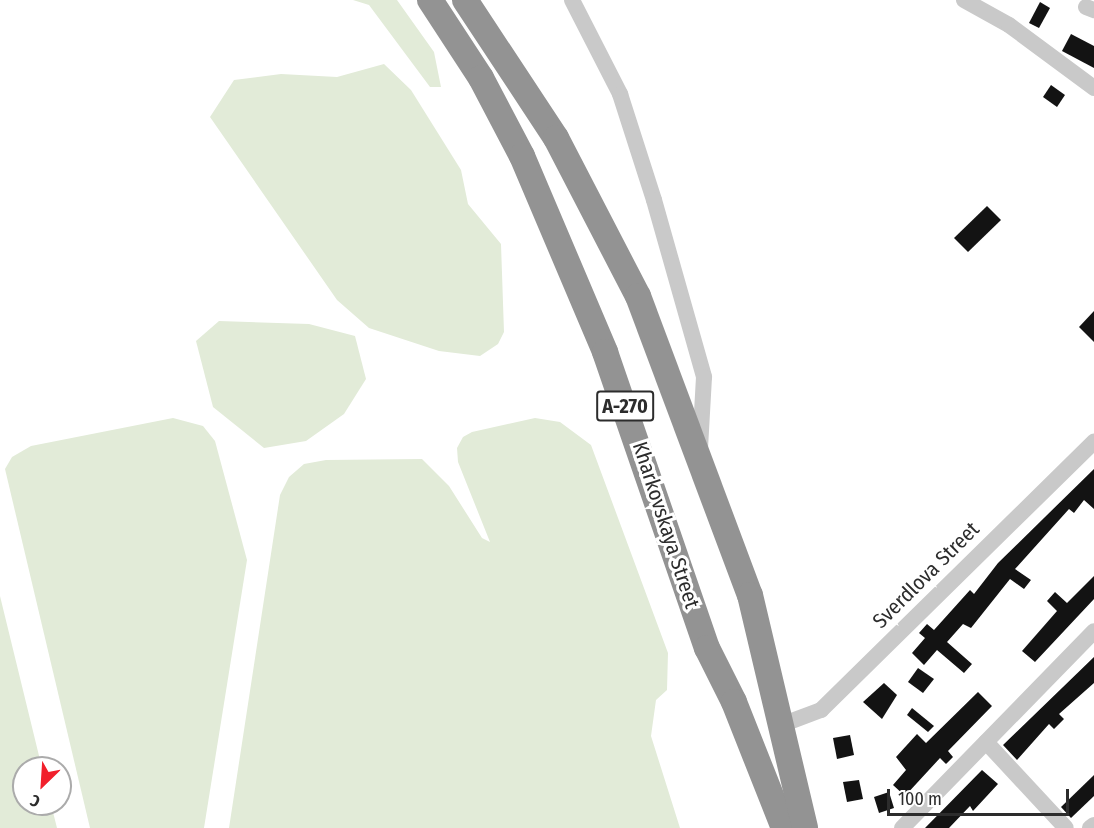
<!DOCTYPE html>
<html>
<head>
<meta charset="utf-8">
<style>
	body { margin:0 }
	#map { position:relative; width:1094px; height:828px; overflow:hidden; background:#fff; font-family:"Fira Sans Condensed",sans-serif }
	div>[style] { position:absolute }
	.green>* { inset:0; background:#e2ebd8 }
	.building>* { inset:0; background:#131313 }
	.minor>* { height:16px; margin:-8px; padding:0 8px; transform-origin:8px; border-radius:8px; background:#c9c9c9 }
	.highway>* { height:26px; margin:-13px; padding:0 13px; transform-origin:13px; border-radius:13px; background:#939393 }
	span { translate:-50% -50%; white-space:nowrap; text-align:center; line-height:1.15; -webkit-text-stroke:6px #fff; paint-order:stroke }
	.shield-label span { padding:2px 4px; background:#fff; border:2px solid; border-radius:4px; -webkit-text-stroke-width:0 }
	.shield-label { font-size:20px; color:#2c2c2c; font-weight:700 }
	.street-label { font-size:21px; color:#2c2c2c }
	.north { position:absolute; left:12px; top:756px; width:60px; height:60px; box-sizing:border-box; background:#fff; border:2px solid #ababab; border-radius:50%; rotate:205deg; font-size:16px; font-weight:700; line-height:24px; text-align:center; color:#2c2c2c }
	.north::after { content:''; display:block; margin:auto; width:21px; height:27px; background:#f1202c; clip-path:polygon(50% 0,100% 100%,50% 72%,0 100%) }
	.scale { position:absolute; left:887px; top:789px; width:182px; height:27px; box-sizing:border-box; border:3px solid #2c2c2c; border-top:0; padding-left:8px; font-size:18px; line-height:21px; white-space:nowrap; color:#2c2c2c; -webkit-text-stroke:4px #fff; paint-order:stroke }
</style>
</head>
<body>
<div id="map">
	<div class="green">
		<i style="clip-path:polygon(353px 0,397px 0,434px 52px,441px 87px,430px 87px,369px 5px)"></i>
		<i style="clip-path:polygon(384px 64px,411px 90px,461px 170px,468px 204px,501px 244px,504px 332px,498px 344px,480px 356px,439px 351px,369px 328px,337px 300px,210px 117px,234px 80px,281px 74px,337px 77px)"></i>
		<i style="clip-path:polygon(219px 321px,309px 324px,355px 336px,366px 379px,344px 414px,306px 441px,264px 448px,213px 407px,196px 341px)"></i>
		<i style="clip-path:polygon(173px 418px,203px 426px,215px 441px,247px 560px,204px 828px,90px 828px,5px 469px,12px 457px,31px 446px)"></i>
		<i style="clip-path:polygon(535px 418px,560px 422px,591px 445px,668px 653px,667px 690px,656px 700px,651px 736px,680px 828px,229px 828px,280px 495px,289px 477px,304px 464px,326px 460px,422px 459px,449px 486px,482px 538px,490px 542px,458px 462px,457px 448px,463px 437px,472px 432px)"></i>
		<i style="clip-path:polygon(0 596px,42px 768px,24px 768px,24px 804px,51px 804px,57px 828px,0 828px)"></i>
	</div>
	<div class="building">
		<i style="clip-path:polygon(1040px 2px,1050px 8px,1039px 28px,1029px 23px)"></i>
		<i style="clip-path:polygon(1071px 34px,1094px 46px,1094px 68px,1062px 51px)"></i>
		<i style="clip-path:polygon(1051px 85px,1065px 95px,1057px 107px,1043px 97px)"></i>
		<i style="clip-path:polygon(987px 206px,1001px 220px,968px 252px,954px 238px)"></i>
		<i style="clip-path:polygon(1094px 311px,1094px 342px,1079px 327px)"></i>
		<i style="clip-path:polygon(1094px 469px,1094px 509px,1084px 500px,1074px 513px,1069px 509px,1015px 569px,1031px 580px,1024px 589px,1010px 579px,971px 628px,963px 624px,947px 642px,972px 664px,964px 673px,937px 650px,924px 665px,912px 653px,925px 638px,919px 633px,927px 624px,934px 630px,970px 590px,974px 594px,998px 563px)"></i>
		<i style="clip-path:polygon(1094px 576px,1094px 599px,1035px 662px,1022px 651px,1057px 611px,1047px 601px,1055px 592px,1067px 603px)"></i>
		<i style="clip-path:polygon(1094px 657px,1094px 683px,1059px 714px,1064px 719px,1054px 729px,1049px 724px,1017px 760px,1003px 745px)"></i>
		<i style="clip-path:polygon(918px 668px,934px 679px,923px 693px,908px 682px)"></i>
		<i style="clip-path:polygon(884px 683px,897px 695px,882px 719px,863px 702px)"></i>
		<i style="clip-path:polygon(978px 692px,992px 706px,948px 751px,953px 757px,946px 764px,940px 758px,905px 796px,893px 785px,906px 770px,896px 757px,917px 734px,926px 743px)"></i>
		<i style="clip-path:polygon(912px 708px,934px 726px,928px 732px,907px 715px)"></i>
		<i style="clip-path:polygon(850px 735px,854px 755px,837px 759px,833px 738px)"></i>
		<i style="clip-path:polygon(982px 770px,998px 784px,973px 811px,970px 806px,949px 828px,925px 828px)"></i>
		<i style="clip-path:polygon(1094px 775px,1094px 796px,1071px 818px,1061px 807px)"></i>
		<i style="clip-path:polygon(859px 780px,863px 799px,847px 802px,843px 782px)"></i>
		<i style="clip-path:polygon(889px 792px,894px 808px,879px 813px,874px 797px)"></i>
	</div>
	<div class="minor">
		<i style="left:572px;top:0;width:106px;rotate:62.9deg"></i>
		<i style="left:620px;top:94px;width:111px;rotate:72.2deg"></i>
		<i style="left:654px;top:200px;width:184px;rotate:74.2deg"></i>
		<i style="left:704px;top:377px;width:72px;rotate:93.2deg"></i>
		<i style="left:964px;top:0;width:51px;rotate:29.1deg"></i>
		<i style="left:1009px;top:25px;width:106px;rotate:36.5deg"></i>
		<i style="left:1086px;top:7px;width:9px;rotate:21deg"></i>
		<i style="left:781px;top:725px;width:43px;rotate:-20.6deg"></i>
		<i style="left:821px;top:710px;width:383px;rotate:-44.5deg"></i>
		<i style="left:986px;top:742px;width:117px;rotate:47.1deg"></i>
		<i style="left:902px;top:828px;width:275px;rotate:-45.7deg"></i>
		<i style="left:1090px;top:828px;width:5px;rotate:-37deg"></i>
	</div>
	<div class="highway">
		<i style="left:430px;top:0;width:93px;rotate:56.8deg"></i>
		<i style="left:481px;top:78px;width:88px;rotate:62.3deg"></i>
		<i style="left:522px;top:156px;width:213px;rotate:67deg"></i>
		<i style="left:605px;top:352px;width:313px;rotate:71deg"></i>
		<i style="left:707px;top:648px;width:60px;rotate:63.4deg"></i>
		<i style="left:734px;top:702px;width:136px;rotate:68.4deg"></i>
		<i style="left:465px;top:0;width:165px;rotate:56.6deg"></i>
		<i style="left:556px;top:138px;width:178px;rotate:62.6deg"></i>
		<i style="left:638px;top:296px;width:319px;rotate:69.5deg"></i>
		<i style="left:750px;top:595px;width:239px;rotate:76.7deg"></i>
	</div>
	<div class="shield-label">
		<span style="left:625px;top:406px">А-270</span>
	</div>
	<div class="street-label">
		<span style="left:666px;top:525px;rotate:72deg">Kharkovskaya Street</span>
		<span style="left:926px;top:575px;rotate:-45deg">Sverdlova Street</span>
	</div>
	<div class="north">С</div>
	<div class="scale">100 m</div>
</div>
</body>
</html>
